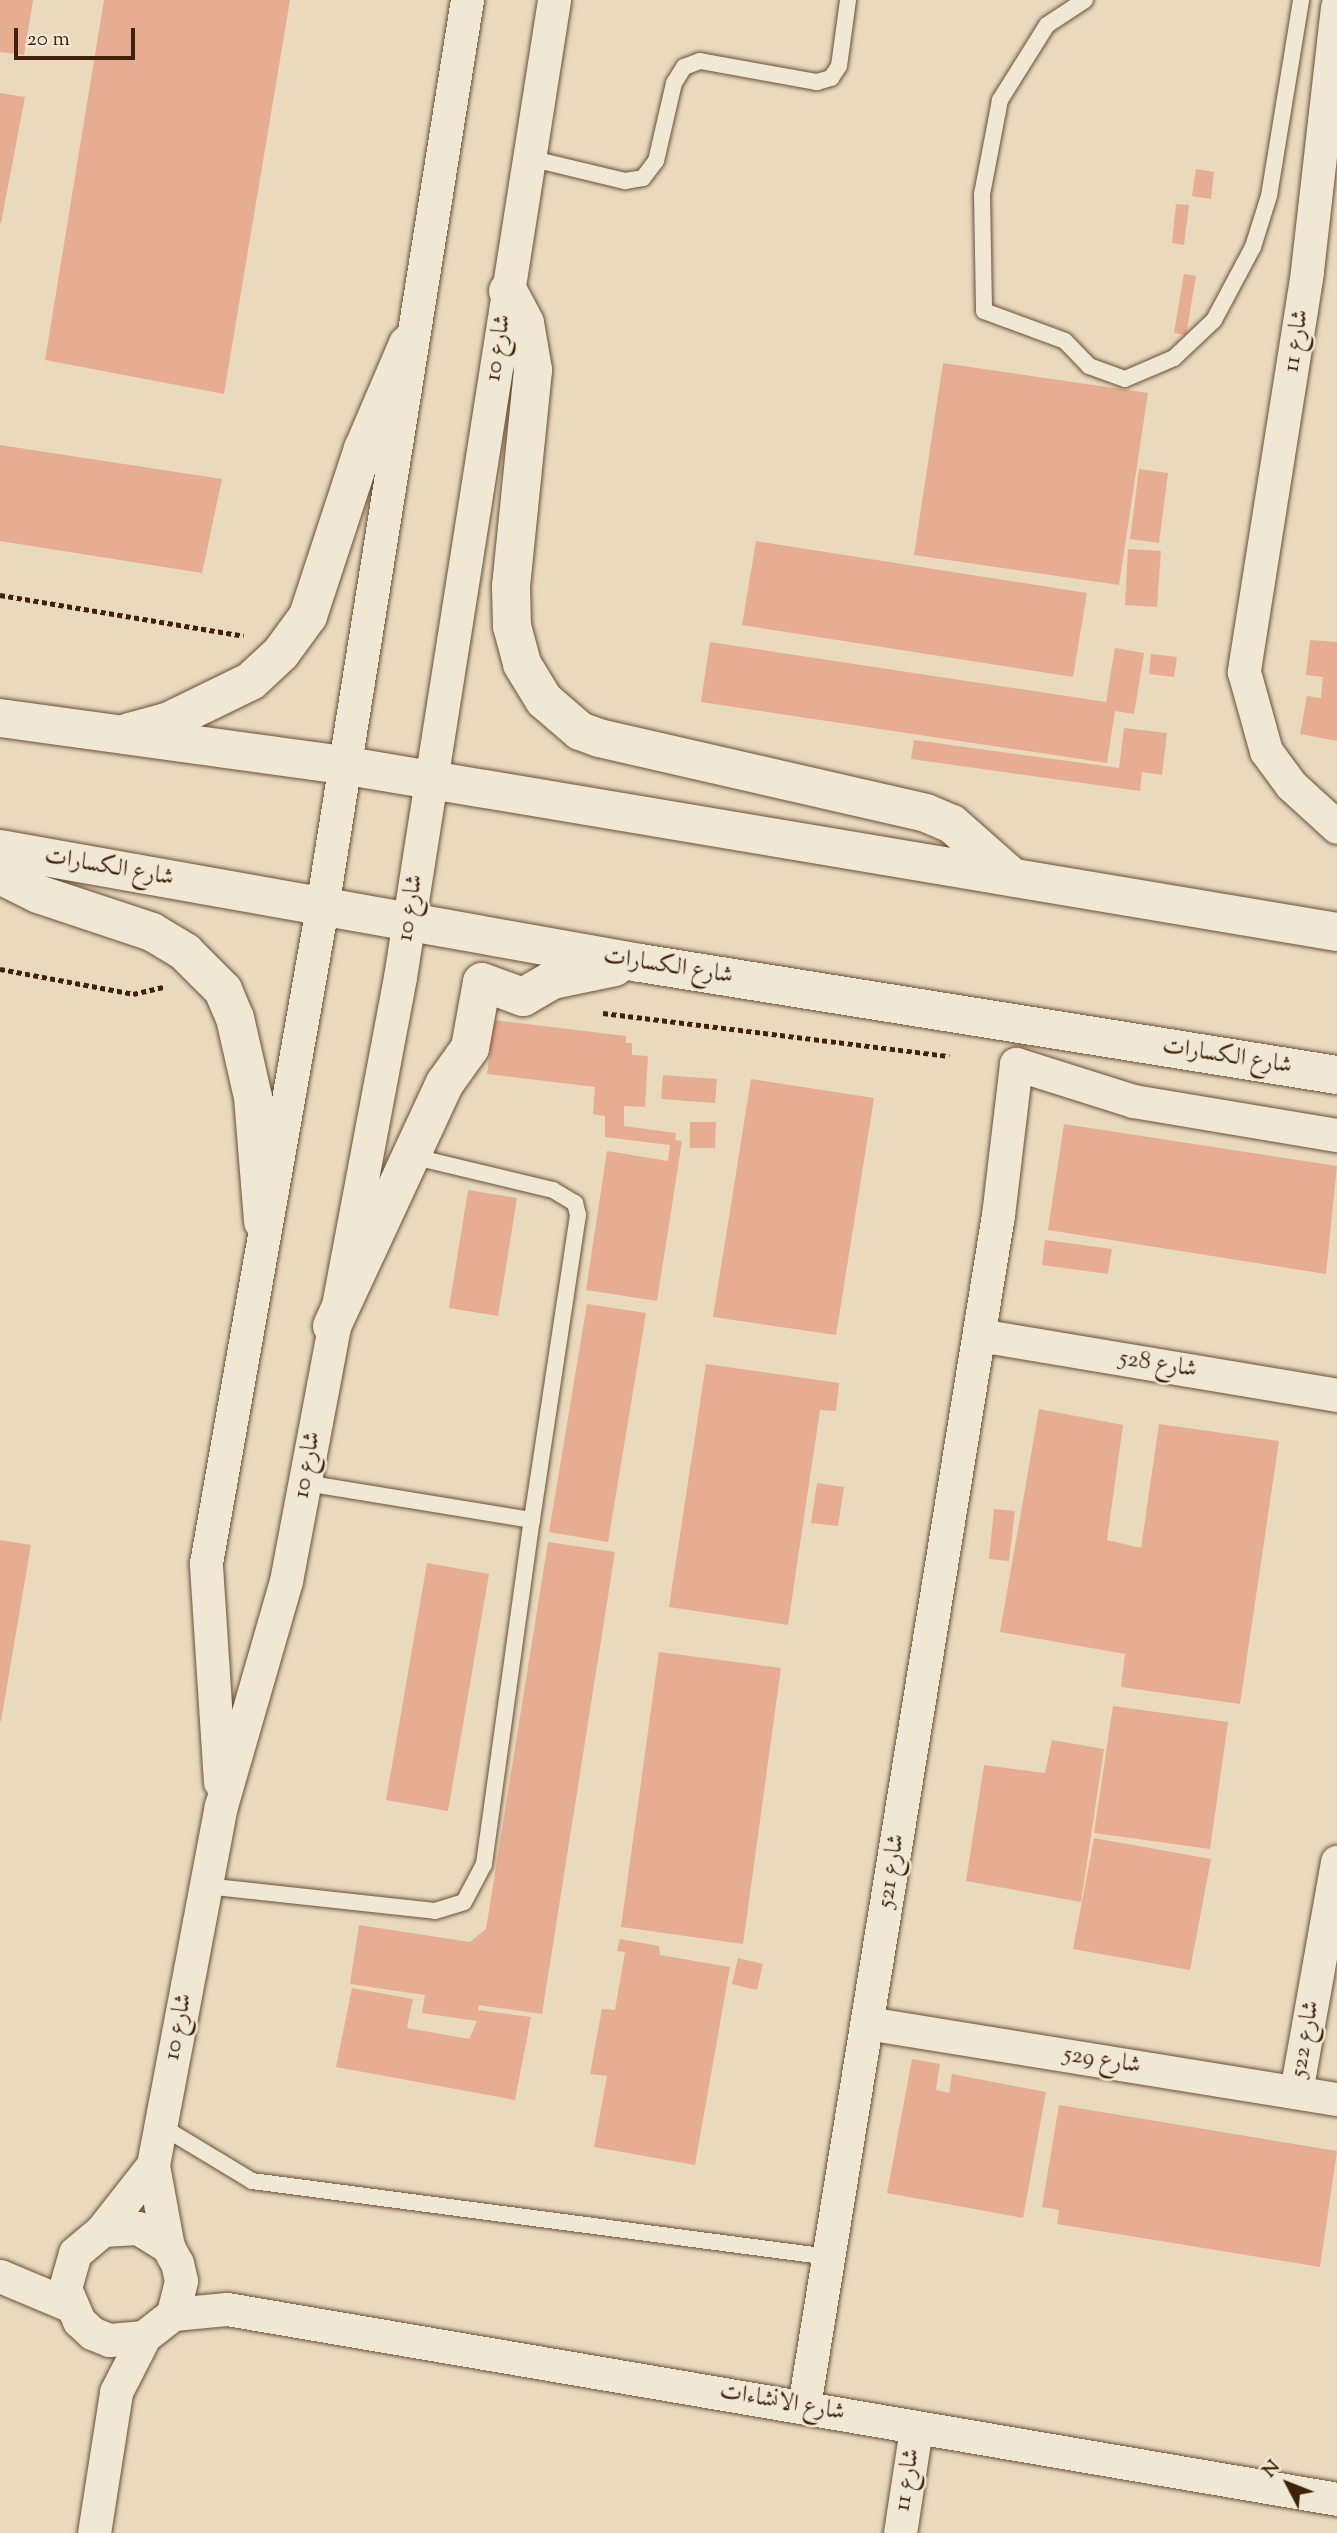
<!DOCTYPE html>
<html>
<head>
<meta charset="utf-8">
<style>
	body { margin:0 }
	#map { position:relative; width:1337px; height:2533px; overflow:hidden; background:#e9dabe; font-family:"Sorts Mill Goudy",Amiri,serif }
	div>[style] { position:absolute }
	.building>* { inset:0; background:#e6ad92 }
	.path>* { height:4.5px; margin-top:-2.25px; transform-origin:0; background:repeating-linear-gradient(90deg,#402109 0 5px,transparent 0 8.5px) }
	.roads { filter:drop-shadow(0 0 2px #6a4f36) drop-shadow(0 0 2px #6a4f36) }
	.lane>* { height:16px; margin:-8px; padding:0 8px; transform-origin:8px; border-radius:8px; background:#f1e7d5 }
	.street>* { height:33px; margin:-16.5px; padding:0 16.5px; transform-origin:16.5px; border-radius:16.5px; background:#f1e7d5 }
	.secondary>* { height:38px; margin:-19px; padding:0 19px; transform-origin:19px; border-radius:19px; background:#f1e7d5 }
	span { translate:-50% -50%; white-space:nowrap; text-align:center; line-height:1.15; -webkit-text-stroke:5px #f1e7d5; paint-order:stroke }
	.street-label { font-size:24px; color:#402109 }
	.north { position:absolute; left:1253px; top:2449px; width:70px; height:70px; -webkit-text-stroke:5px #f1e7d5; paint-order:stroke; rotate:312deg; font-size:19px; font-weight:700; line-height:28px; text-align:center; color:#402109 }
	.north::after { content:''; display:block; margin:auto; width:24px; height:32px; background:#402109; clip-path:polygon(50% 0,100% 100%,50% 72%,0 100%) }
	.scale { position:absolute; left:14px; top:28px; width:121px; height:32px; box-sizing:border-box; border:4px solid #402109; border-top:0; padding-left:9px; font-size:21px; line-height:24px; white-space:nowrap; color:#402109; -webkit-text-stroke:5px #f1e7d5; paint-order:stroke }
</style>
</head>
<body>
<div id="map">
	<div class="building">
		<i style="clip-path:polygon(0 0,33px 0,24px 55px,0 52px)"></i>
		<i style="clip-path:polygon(104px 0,290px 0,224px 394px,45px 360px)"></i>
		<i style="clip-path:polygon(0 93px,25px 97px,1px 223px,0 223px)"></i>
		<i style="clip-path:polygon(1196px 169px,1214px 172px,1211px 199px,1192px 196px)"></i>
		<i style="clip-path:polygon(1176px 204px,1189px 205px,1184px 245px,1172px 243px)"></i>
		<i style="clip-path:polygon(1184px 274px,1196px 276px,1186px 335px,1174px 333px)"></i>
		<i style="clip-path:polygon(943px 363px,1148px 393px,1119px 585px,914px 555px)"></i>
		<i style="clip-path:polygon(0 445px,222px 479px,202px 573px,0 541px)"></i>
		<i style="clip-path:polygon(1139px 469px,1168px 473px,1159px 543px,1130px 539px)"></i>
		<i style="clip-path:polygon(756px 541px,1087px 593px,1073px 677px,742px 625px)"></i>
		<i style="clip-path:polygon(1128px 549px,1161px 551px,1157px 607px,1125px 605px)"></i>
		<i style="clip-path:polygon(1310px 640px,1337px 642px,1337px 741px,1300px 734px,1307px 696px,1321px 698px,1323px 677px,1306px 675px)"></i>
		<i style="clip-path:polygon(710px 642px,1106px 702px,1115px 648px,1144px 653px,1134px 714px,1115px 711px,1107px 763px,701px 702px)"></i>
		<i style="clip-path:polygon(1151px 654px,1177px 657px,1174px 677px,1149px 674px)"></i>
		<i style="clip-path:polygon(1124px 728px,1167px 733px,1162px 775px,1142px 772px,1140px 791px,911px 759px,914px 740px,1119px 768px)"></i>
		<i style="clip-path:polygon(494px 1020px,626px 1036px,626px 1043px,632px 1043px,632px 1055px,648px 1056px,645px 1107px,624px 1106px,624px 1126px,676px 1133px,675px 1140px,682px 1141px,657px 1301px,586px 1290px,607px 1151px,668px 1161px,670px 1145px,605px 1137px,605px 1116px,593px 1114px,595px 1087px,487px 1074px)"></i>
		<i style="clip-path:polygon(663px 1075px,717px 1079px,715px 1103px,661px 1099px)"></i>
		<i style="clip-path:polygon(751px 1079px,874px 1098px,836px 1335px,713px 1317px)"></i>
		<i style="clip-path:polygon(690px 1122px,716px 1122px,715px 1148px,690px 1148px)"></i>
		<i style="clip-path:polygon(1064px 1124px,1337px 1166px,1326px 1274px,1048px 1230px)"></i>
		<i style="clip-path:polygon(468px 1190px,517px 1198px,498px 1316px,449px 1308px)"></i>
		<i style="clip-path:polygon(1045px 1240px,1112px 1249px,1108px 1274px,1042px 1265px)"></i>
		<i style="clip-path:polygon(587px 1304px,646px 1313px,608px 1542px,549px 1532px)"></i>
		<i style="clip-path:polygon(706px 1364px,839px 1383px,836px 1411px,820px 1410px,788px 1625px,669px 1607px)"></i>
		<i style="clip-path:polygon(1039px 1409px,1123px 1425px,1107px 1540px,1141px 1548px,1159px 1424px,1279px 1441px,1240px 1704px,1121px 1687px,1125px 1654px,1000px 1632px)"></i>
		<i style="clip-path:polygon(817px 1483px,844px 1487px,838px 1526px,811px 1523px)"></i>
		<i style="clip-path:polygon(994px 1509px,1015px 1511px,1009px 1561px,989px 1559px)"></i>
		<i style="clip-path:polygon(0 1540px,31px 1545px,1px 1721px,0 1721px)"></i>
		<i style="clip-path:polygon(548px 1542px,615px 1552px,542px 2014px,479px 2005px,478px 2010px,531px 2017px,515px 2100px,336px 2067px,352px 1988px,413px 1999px,407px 2028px,469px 2039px,477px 2021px,422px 2013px,425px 1995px,350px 1984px,359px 1925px,470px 1942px,486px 1929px)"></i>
		<i style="clip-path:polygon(427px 1563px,489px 1574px,448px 1811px,386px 1800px)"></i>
		<i style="clip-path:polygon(659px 1652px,781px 1668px,743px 1944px,621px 1927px)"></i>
		<i style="clip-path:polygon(1113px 1706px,1228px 1722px,1210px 1849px,1094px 1833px)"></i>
		<i style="clip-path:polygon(1052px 1740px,1104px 1749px,1081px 1902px,966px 1881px,984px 1765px,1045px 1773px)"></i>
		<i style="clip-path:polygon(1094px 1838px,1211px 1859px,1190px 1970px,1073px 1949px)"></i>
		<i style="clip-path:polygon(620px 1939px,659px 1946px,660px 1955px,730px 1967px,695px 2165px,594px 2147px,607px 2076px,590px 2074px,602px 2009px,615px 2010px,625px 1952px,617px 1951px)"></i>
		<i style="clip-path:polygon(738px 1958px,763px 1964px,757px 1990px,732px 1984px)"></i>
		<i style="clip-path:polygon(912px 2059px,940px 2064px,936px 2090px,949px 2093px,952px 2074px,1046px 2092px,1023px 2218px,887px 2193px)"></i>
		<i style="clip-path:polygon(1059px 2105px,1337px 2151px,1320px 2267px,1057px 2224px,1059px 2210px,1042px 2207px)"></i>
	</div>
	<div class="path">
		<i style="left:0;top:595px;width:247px;rotate:9.5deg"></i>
		<i style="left:0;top:969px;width:135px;rotate:10.6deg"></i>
		<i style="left:133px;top:994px;width:32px;rotate:-13deg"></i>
		<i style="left:603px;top:1013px;width:349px;rotate:7.1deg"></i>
	</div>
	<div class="roads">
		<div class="lane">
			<i style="left:1085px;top:0;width:45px;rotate:146.7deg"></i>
			<i style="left:1047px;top:25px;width:89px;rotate:122.1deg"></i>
			<i style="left:1000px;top:100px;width:96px;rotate:100.8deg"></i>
			<i style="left:982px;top:194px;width:117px;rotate:89deg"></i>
			<i style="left:984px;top:311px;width:86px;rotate:20.3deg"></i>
			<i style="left:1065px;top:341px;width:35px;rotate:46deg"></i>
			<i style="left:1089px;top:366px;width:38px;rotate:20deg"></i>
			<i style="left:1125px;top:379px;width:53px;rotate:-23.2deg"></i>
			<i style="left:1174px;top:358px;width:55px;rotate:-43.5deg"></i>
			<i style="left:1214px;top:320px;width:83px;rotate:-61.9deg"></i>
			<i style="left:1253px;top:247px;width:53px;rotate:-72.6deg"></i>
			<i style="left:1269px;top:196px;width:199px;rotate:-80.7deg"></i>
			<i style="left:529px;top:158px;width:99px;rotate:13.5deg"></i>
			<i style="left:625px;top:181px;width:18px;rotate:-9deg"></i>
			<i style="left:643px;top:178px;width:21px;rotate:-53deg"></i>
			<i style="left:656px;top:161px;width:80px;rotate:-77deg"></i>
			<i style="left:674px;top:83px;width:19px;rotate:-58deg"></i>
			<i style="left:684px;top:67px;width:17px;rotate:-21deg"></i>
			<i style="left:700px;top:61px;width:119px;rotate:10.2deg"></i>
			<i style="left:817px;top:82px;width:15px;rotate:-16deg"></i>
			<i style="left:831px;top:78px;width:14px;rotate:-56deg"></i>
			<i style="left:839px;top:66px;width:67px;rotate:-82.2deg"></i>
			<i style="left:411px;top:1156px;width:146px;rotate:13.5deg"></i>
			<i style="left:553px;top:1190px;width:26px;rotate:31deg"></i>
			<i style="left:575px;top:1203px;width:12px;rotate:76deg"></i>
			<i style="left:578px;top:1215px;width:308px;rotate:98.6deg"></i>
			<i style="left:206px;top:1886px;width:230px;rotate:6.2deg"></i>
			<i style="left:435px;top:1911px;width:30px;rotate:-17deg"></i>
			<i style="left:464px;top:1902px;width:43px;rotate:-62.2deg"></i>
			<i style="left:484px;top:1864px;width:347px;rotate:-82.1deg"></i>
			<i style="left:532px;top:1520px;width:230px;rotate:-170.7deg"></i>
			<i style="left:161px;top:2126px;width:106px;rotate:31.1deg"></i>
			<i style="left:252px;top:2181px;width:582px;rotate:7.5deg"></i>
		</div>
		<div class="street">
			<i style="left:1337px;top:7px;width:267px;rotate:96.5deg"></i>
			<i style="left:1307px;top:272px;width:405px;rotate:99deg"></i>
			<i style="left:1244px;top:672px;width:82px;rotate:74.4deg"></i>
			<i style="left:1266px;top:751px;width:42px;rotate:53.7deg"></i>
			<i style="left:1291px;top:785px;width:62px;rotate:42.4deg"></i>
			<i style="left:979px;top:1335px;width:363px;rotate:9.5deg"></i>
			<i style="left:220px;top:1782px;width:219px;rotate:-93.7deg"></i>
			<i style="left:206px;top:1563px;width:666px;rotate:-79.97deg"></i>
			<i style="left:322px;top:907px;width:919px;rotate:-80.92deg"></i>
			<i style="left:867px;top:2023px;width:476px;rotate:9.2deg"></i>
			<i style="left:1296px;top:2092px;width:234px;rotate:-79.9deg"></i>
			<i style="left:102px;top:2230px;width:36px;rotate:-3deg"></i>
			<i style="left:138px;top:2228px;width:36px;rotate:32deg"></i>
			<i style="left:168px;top:2247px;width:18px;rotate:61deg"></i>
			<i style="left:177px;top:2263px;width:18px;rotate:77deg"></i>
			<i style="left:181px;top:2281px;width:34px;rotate:104deg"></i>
			<i style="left:173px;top:2314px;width:37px;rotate:142deg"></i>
			<i style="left:144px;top:2337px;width:35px;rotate:175deg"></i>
			<i style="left:109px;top:2340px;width:18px;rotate:-158deg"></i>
			<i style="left:92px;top:2333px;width:18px;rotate:-137deg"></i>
			<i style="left:79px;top:2321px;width:36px;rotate:-113deg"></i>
			<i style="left:65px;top:2288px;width:36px;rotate:-74deg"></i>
			<i style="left:75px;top:2253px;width:35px;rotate:-40deg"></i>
			<i style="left:102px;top:2230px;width:83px;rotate:-51.9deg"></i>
			<i style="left:168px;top:2247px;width:83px;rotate:-100.4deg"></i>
			<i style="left:153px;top:2165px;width:365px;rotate:-79.3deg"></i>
			<i style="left:221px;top:1806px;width:234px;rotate:-73.9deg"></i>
			<i style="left:286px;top:1581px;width:615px;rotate:-79.31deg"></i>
			<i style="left:400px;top:977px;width:989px;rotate:-81.04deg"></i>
			<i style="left:0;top:2276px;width:75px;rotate:22.8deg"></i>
			<i style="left:173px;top:2314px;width:54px;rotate:-5.3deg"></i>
			<i style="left:227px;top:2309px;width:1126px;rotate:9.71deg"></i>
			<i style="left:804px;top:2406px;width:1207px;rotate:-80.75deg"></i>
			<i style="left:998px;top:1215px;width:152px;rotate:-83.2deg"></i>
			<i style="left:1016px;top:1064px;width:123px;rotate:17.5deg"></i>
			<i style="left:1133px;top:1101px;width:207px;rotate:9.5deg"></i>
			<i style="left:94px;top:2533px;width:143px;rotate:-81.1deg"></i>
			<i style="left:116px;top:2392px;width:62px;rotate:-63deg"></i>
			<i style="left:900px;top:2533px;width:106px;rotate:-81.3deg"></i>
		</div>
		<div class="secondary">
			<i style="left:508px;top:291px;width:36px;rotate:62deg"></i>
			<i style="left:525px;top:323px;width:48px;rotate:80.3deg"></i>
			<i style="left:533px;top:370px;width:217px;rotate:95.8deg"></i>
			<i style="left:511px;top:586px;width:40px;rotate:88.6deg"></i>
			<i style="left:512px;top:626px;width:39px;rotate:75deg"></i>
			<i style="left:522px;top:664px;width:42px;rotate:58.6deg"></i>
			<i style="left:544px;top:700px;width:48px;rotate:40.7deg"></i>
			<i style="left:580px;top:731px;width:20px;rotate:20deg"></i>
			<i style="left:599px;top:738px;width:335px;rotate:12.9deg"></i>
			<i style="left:926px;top:813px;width:28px;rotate:23deg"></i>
			<i style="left:952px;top:824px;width:80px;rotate:41.5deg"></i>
			<i style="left:0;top:718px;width:345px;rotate:7.8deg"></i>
			<i style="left:342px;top:765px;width:1009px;rotate:9.53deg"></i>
			<i style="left:129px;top:732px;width:39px;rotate:-15deg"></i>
			<i style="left:167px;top:722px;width:93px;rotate:-26deg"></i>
			<i style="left:251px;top:681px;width:41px;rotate:-43deg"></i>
			<i style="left:281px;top:653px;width:46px;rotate:-53.9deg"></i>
			<i style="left:308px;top:616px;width:176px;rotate:-71.8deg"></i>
			<i style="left:363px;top:449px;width:114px;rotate:-66.8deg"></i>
			<i style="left:0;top:849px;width:650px;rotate:10.1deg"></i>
			<i style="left:640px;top:963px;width:706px;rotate:9.13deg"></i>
			<i style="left:0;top:875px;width:42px;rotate:26.6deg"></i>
			<i style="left:38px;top:894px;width:120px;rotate:18.4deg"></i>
			<i style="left:152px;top:932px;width:39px;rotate:31deg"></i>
			<i style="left:185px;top:952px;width:54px;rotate:45deg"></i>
			<i style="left:223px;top:990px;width:30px;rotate:67deg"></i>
			<i style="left:235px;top:1018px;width:81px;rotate:77.2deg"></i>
			<i style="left:253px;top:1097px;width:125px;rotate:85.4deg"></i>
			<i style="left:332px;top:1326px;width:268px;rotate:-65.1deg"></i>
			<i style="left:445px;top:1083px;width:43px;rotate:-54.5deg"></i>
			<i style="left:470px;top:1048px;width:67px;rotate:-79.7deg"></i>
			<i style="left:482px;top:982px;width:44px;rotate:20.1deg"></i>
			<i style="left:523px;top:997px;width:34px;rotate:-30deg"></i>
			<i style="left:553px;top:980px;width:63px;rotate:-11.8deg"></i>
		</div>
	</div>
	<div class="street-label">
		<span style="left:1297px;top:341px;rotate:-81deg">شارع 11</span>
		<span style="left:499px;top:348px;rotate:-81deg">شارع 10</span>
		<span style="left:109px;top:868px;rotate:10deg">شارع الكسارات</span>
		<span style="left:411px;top:908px;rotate:-81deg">شارع 10</span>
		<span style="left:668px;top:967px;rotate:9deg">شارع الكسارات</span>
		<span style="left:1227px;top:1057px;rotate:9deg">شارع الكسارات</span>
		<span style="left:1158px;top:1365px;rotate:9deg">شارع 528</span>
		<span style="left:308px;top:1465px;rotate:-80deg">شارع 10</span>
		<span style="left:892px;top:1871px;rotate:-81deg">شارع 521</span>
		<span style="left:179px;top:2027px;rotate:-79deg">شارع 10</span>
		<span style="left:1306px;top:2039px;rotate:-80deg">شارع 522</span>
		<span style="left:1102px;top:2061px;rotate:9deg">شارع 529</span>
		<span style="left:782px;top:2403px;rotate:10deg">شارع الانشاءات</span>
		<span style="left:908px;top:2480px;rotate:-81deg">شارع 11</span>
	</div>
	<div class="north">N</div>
	<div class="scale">20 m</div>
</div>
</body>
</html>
